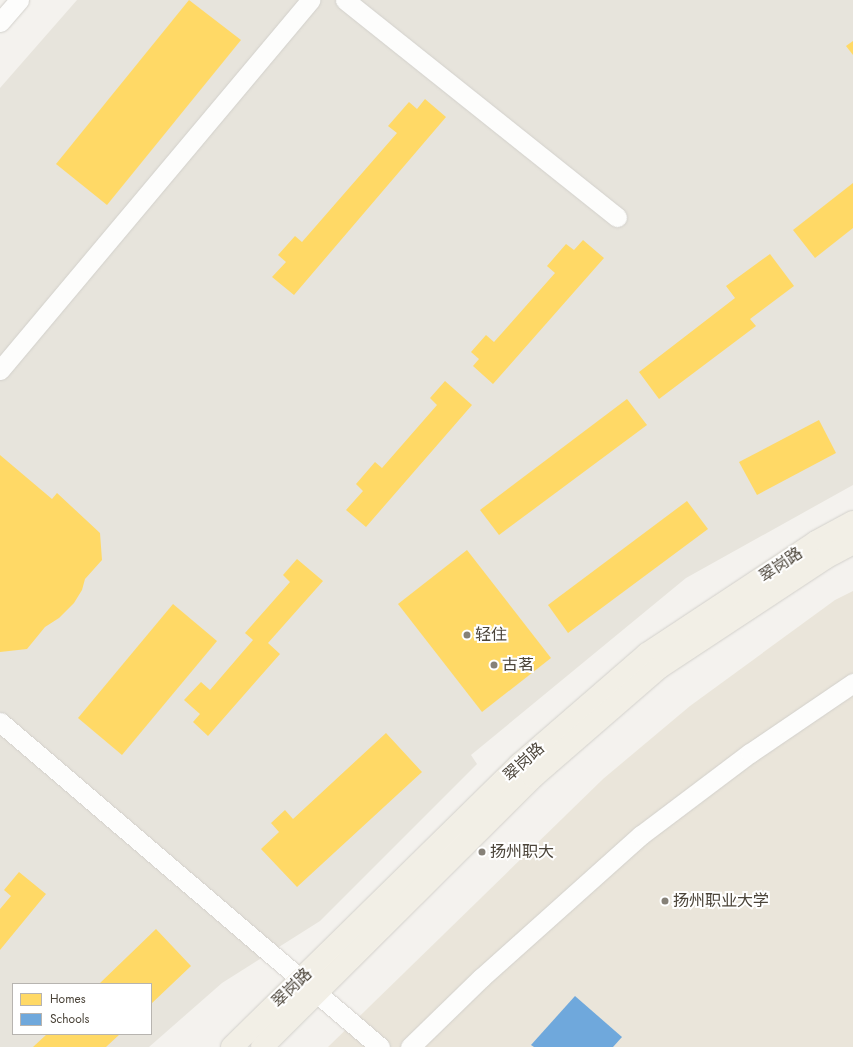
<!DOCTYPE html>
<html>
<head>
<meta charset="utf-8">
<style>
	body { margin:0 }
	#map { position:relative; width:853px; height:1047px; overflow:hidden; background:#f4f2ee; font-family:Jost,"Noto Sans SC",sans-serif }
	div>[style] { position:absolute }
	.residential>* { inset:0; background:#e7e4dc }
	.education>* { inset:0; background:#eae5da }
	.homes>* { inset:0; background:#ffd966 }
	.schools>* { inset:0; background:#6fa8dc }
	.roads { filter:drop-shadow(0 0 1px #d2d0cb) drop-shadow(0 0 1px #d2d0cb) }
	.minor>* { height:19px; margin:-9.5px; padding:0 9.5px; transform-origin:9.5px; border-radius:9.5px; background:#fdfdfc }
	.major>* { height:22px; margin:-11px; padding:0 11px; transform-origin:11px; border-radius:11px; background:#f2efe6 }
	.dots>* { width:11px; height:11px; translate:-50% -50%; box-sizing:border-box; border:2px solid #fff; border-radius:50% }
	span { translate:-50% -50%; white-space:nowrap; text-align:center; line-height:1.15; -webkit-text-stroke:4px #fff; paint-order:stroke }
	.street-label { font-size:16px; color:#4b4439 }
	.poi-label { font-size:16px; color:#4b4439 }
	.left { translate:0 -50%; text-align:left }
	.legend { position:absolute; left:12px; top:983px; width:140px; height:52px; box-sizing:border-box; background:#fff; border:1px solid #b7b4b0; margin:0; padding:5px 7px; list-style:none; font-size:12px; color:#4b4439 }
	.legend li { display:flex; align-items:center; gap:8px; height:20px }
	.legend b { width:20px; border:1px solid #b7b4b0 }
</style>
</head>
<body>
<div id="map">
	<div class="residential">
		<i style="clip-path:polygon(evenodd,77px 0,853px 0,853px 485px,686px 578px,471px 755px,477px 764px,320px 921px,222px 983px,149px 1047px,0 1047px,0 88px,77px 0,13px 984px,151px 984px,151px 1034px,13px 1034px,13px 984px)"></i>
	</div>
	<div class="education">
		<i style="clip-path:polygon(853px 591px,853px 1047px,328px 1047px,603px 779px,690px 706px,835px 600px)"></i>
	</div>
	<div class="homes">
		<i style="clip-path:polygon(189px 0,241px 40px,107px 205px,56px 164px)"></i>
		<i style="clip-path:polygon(853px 41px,853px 55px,846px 46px)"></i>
		<i style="clip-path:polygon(425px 99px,446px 117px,294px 295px,272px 277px,286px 262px,278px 255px,295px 236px,302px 242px,397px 133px,388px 126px,409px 102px,417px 109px)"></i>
		<i style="clip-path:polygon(853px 183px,853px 228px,815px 258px,793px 230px)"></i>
		<i style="clip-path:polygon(583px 240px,604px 258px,493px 384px,473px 366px,479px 359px,471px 352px,486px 335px,494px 342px,555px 273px,547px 266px,566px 244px,574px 250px)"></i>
		<i style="clip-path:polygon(770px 254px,794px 286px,750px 319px,756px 326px,659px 399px,639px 372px,735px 298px,726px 286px)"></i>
		<i style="clip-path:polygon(445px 381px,472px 405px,366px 527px,346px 510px,363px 491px,356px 484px,375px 462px,382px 468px,437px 405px,430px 398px)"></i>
		<i style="clip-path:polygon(627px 399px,647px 425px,499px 535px,480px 510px)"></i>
		<i style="clip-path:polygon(819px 420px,836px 453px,757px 495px,739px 462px)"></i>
		<i style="clip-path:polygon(0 455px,52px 499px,57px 493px,100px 533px,102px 560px,85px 579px,82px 590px,74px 603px,59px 618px,45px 627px,27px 649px,0 652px)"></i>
		<i style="clip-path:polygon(687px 501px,708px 529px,568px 633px,548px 605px)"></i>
		<i style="clip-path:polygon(467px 550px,551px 658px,482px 712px,398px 604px)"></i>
		<i style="clip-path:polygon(297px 559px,323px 581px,268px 643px,280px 654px,208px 736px,193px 722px,200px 714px,184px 700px,201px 682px,210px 690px,253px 640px,245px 633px,290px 582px,283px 575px)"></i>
		<i style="clip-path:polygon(173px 604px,217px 641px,122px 755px,78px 718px)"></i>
		<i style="clip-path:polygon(386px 733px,422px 772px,297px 887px,261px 849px,279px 832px,271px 823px,285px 810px,293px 819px)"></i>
		<i style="clip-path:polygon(19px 872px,46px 894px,0 950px,0 909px,11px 896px,4px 890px)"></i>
		<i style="clip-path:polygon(156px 929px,191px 966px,151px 1004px,151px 984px,99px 984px)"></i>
		<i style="clip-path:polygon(47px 1034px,120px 1034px,106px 1047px,33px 1047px)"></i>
	</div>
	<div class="schools">
		<i style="clip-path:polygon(575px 996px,622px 1037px,613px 1047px,534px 1047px,531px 1045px)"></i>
	</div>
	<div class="roads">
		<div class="minor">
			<i style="left:345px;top:0;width:348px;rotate:38.6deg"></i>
			<i style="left:0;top:22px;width:29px;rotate:-49deg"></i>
			<i style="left:0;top:370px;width:483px;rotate:-50deg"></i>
			<i style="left:0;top:722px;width:500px;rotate:40.54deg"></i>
			<i style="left:410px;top:1047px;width:99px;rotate:-44.2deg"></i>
			<i style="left:481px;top:978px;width:215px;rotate:-41.8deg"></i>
			<i style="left:641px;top:835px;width:136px;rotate:-37deg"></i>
			<i style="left:750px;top:753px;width:125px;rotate:-34.2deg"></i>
		</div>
		<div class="major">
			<i style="left:232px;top:1047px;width:404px;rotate:-44.5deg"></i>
			<i style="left:520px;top:764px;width:168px;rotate:-40.9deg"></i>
			<i style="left:647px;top:654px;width:203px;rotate:-33.5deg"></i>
			<i style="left:816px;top:542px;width:42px;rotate:-28.4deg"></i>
			<i style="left:262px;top:1047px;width:383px;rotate:-44.9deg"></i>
			<i style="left:533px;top:777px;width:168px;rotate:-40.9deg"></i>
			<i style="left:660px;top:667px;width:198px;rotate:-33.4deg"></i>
			<i style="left:825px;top:558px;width:32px;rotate:-28deg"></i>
		</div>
	</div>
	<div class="dots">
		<i style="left:467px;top:635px;background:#868178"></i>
		<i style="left:494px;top:665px;background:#868178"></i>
		<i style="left:482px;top:852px;background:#868178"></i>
		<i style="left:665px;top:901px;background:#868178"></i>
	</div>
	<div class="street-label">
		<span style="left:781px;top:565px;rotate:-34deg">翠岗路</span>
		<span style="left:524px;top:762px;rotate:-42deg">翠岗路</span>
		<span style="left:292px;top:988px;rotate:-44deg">翠岗路</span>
	</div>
	<div class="poi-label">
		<span class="left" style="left:475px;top:635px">轻住</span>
		<span class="left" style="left:502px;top:665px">古茗</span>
		<span class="left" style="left:490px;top:852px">扬州职大</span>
		<span class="left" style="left:673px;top:901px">扬州职业大学</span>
	</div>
	<ul class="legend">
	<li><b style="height:11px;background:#ffd966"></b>Homes</li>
	<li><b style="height:11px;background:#6fa8dc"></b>Schools</li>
	</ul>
</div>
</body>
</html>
